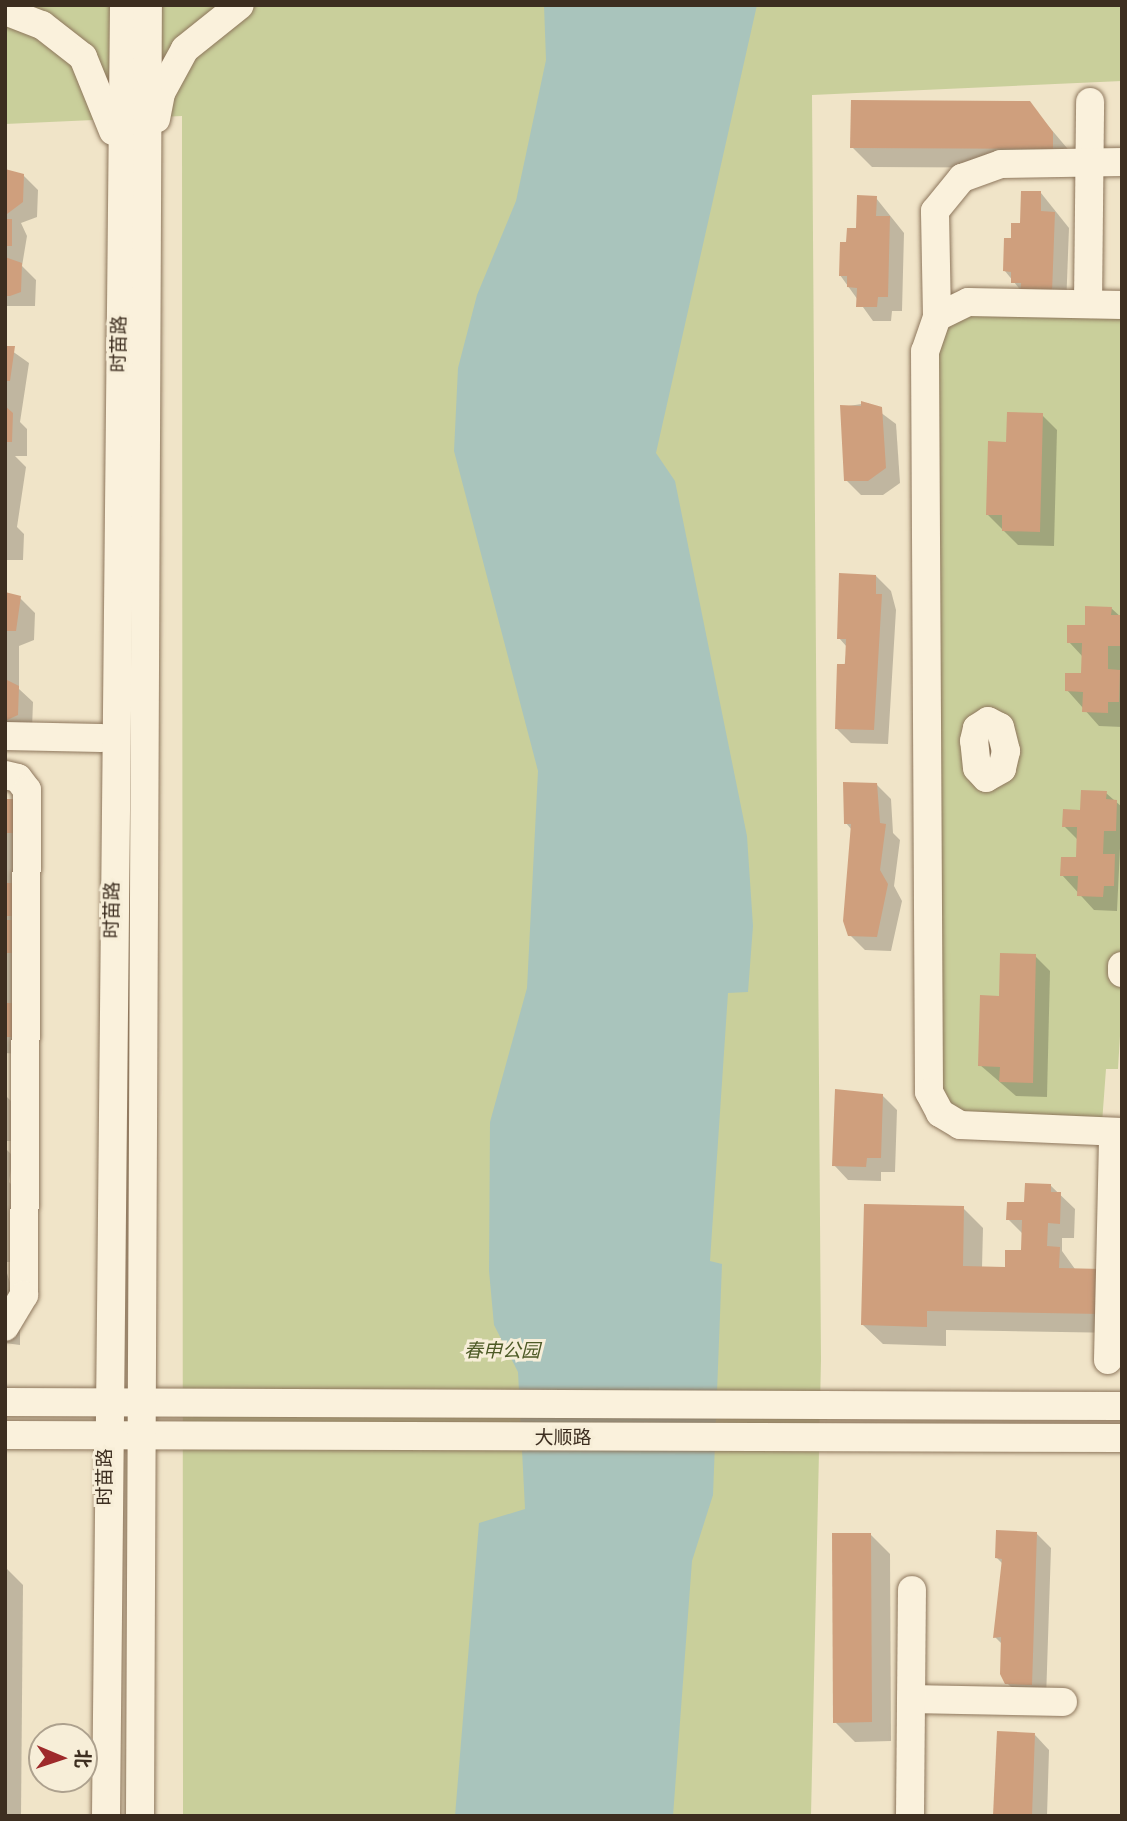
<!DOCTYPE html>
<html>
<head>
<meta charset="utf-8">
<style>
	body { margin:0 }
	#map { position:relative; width:1127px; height:1821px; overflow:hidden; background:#f0e4c8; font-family:Bitter,"Noto Sans SC",serif }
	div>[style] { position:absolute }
	.green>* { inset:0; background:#c9cf9b }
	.water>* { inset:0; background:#a9c4bc }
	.shadow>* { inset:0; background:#0003 }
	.building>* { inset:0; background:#cf9f7d }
	.roads { filter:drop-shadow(0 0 2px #8d765c) drop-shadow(0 0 2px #8d765c) }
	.minor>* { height:28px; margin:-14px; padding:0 14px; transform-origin:14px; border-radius:14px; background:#faf1dc }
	span { translate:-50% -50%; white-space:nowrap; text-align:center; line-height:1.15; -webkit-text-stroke:6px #f7eed8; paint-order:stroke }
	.street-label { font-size:19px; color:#3d2e20 }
	.park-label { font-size:19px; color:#4d5a26; font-style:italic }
	.frame { position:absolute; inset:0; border:7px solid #3d2e20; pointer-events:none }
	.north { position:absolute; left:28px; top:1723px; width:70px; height:70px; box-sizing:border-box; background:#f7eed8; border:2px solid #ada18e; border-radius:50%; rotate:92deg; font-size:19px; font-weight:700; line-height:28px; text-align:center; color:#3d2e20 }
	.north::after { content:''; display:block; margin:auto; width:24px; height:32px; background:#9e2a2b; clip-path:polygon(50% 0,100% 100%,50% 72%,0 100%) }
</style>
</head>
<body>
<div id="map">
	<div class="green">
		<i style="clip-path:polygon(5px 5px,1122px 5px,1122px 81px,812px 95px,821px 1360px,811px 1816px,183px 1816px,182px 116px,5px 124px)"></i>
		<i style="clip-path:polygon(971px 311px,1122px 314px,1122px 1003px,1118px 1069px,1106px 1069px,1102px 1123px,963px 1115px,934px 1089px,933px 356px,944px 325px)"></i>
	</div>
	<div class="water">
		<i style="clip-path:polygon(544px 5px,757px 5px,656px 453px,675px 481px,747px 836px,753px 926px,748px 992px,728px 993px,710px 1261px,722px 1264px,713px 1495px,692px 1561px,673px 1816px,455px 1816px,479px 1523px,525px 1509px,518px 1372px,494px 1325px,489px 1271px,490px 1122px,527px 988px,538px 771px,454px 451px,458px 368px,477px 295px,516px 201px,546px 60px)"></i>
	</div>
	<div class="shadow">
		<i style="clip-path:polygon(1029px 103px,1072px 154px,1072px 168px,872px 167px,852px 147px)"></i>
		<i style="clip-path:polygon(5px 172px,23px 175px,38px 190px,37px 217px,21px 223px,27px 236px,22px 266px,36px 280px,35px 306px,5px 306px)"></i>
		<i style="clip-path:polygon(1041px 193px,1069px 228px,1066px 307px,1022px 292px,1005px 271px,1013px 240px)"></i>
		<i style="clip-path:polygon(876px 198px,904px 233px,902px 311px,892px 311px,891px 321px,873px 321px,840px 275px,848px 244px)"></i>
		<i style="clip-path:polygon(5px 346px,29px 363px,20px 422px,27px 429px,27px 456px,15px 456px,26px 467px,17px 527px,24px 534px,23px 560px,5px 560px)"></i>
		<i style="clip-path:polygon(868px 403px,896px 424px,900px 483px,883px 495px,861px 495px,846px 480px,842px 407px)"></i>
		<i style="clip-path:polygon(1042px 415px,1057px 430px,1054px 546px,1018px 545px,987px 514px,1008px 444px)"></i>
		<i style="clip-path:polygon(876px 576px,891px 591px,896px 610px,888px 744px,851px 743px,836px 728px,847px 647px,839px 638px)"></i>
		<i style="clip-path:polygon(5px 597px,20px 598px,35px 613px,34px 640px,19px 646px,19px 689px,33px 702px,32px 729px,5px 729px)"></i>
		<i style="clip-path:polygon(1111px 608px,1122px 618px,1122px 727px,1099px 726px,1067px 690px,1083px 675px,1083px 657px,1069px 642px)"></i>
		<i style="clip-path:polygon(877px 785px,891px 799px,893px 833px,900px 840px,894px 886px,902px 901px,891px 951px,865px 950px,850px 935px,852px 830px,846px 823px)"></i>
		<i style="clip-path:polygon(1106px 793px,1122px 807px,1117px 911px,1094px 910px,1062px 875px,1078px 859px,1079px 841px,1064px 826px)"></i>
		<i style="clip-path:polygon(14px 801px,34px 1055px,5px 1053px,5px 802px)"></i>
		<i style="clip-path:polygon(1035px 956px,1050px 971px,1047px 1097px,1016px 1096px,980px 1065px,1001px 997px)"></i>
		<i style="clip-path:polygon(5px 1095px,20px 1110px,20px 1141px,7px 1141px,7px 1150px,13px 1156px,9px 1182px,20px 1193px,20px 1262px,6px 1262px,6px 1270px,20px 1314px,20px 1345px,5px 1343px)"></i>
		<i style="clip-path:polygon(882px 1095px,897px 1110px,895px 1172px,881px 1172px,881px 1181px,848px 1180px,834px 1165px)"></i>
		<i style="clip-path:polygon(1050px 1185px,1075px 1209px,1074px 1238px,1062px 1238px,1062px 1251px,1121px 1333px,946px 1330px,946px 1346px,883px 1344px,863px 1325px,963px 1208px,983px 1228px,982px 1268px,1006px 1269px,1022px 1252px,1023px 1234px,1008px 1219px)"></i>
		<i style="clip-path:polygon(1036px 1533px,1051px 1548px,1046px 1699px,1022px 1698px,1007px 1683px,1004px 1646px,995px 1637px,1003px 1564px,997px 1558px)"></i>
		<i style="clip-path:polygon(870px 1534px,890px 1554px,891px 1741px,855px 1742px,835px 1722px)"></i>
		<i style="clip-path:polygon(5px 1567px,23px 1585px,21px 1816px,5px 1816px)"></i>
		<i style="clip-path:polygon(1035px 1735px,1049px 1750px,1047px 1816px,995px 1816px)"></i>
	</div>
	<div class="building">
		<i style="clip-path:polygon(851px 100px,1030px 101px,1053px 132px,1053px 149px,850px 148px)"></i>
		<i style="clip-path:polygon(5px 169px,24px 174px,23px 202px,7px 214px)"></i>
		<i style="clip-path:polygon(1021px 191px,1041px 191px,1041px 211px,1055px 212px,1052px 293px,1020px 302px,1021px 283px,1011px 283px,1011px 272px,1003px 271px,1004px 238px,1011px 238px,1011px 223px,1020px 223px)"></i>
		<i style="clip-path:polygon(857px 195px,877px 196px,876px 216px,890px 216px,888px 297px,878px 297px,877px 307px,856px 307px,857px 288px,847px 287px,847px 276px,839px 276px,840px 242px,846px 242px,847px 228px,856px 228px)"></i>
		<i style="clip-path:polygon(5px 219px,12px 219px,12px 246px,5px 246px)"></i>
		<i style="clip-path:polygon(5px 257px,22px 263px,21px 292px,10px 296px,5px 296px)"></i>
		<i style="clip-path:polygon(5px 346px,15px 346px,10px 381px,5px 381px)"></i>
		<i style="clip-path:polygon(861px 401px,882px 407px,886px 468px,868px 481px,844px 481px,840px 405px,861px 406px)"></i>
		<i style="clip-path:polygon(5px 406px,13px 413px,12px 442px,5px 442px)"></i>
		<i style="clip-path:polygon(1007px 412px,1043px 413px,1040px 532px,1002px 531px,1002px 515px,986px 515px,988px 441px,1006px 442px)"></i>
		<i style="clip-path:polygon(839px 573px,876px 575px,876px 594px,882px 594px,874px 730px,835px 729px,837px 664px,845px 664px,846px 639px,837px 639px)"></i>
		<i style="clip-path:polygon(5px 592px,21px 596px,16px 631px,5px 631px)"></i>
		<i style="clip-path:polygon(1085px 606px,1112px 607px,1111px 615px,1122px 615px,1120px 646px,1108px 646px,1108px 669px,1120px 670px,1119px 702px,1108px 702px,1108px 713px,1082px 712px,1083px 692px,1065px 691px,1065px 673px,1081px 673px,1082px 643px,1067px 643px,1067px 625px,1085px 625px)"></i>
		<i style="clip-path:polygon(5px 679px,19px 686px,18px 715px,7px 720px)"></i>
		<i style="clip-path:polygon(843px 782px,877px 783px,880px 823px,886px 824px,880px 870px,888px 884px,877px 937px,848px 936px,843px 921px,851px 824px,844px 824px)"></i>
		<i style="clip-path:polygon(1081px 790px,1107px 791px,1106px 799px,1117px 800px,1116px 831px,1104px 831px,1103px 854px,1115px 854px,1114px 886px,1104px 886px,1103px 897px,1077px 896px,1078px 876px,1060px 876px,1061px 857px,1076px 857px,1077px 827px,1062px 827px,1063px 809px,1080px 810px)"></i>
		<i style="clip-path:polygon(5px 799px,15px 799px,15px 833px,5px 833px)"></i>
		<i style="clip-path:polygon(5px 883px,15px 883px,15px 916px,5px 916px)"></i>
		<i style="clip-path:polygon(5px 920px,15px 920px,15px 953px,5px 953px)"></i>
		<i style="clip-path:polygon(1000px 953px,1036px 954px,1033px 1083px,999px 1082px,1000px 1067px,978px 1066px,980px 995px,999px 996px)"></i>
		<i style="clip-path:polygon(5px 1003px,15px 1003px,15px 1037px,5px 1037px)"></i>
		<i style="clip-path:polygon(835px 1089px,883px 1094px,881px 1158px,867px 1158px,866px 1167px,832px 1166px)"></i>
		<i style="clip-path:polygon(1025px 1183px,1051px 1184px,1051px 1192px,1061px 1192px,1060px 1224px,1048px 1223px,1047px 1246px,1060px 1247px,1059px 1268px,1103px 1269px,1102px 1314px,927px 1311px,927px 1327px,861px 1325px,864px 1204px,964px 1206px,963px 1266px,1005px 1267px,1005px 1250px,1021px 1250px,1022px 1220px,1006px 1220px,1007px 1202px,1024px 1202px)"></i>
		<i style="clip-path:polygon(996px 1530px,1037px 1532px,1032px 1685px,1005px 1684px,1000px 1674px,1001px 1637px,993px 1638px,1002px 1559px,995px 1558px)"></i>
		<i style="clip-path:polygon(832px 1533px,871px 1533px,872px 1722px,833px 1723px)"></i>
		<i style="clip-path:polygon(997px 1731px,1035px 1733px,1032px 1816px,993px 1816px)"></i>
	</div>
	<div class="roads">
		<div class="minor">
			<i style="left:5px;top:11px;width:40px;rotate:21deg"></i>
			<i style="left:42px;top:25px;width:52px;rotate:38deg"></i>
			<i style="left:83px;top:57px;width:80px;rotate:67.9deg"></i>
			<i style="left:156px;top:119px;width:26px;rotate:-79deg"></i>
			<i style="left:161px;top:93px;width:50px;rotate:-61.4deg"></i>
			<i style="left:185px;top:49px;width:70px;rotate:-38.7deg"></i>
			<i style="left:1088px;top:304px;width:202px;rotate:-89.4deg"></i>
			<i style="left:1122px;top:305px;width:154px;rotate:-178.9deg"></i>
			<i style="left:968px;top:302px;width:34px;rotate:154deg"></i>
			<i style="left:937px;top:317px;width:36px;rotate:109deg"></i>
			<i style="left:925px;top:351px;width:741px;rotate:89.69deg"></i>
			<i style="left:929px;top:1092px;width:24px;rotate:62deg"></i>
			<i style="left:940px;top:1113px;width:23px;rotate:31deg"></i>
			<i style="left:960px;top:1125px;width:162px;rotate:2.5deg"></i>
			<i style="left:937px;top:317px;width:106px;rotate:-91.1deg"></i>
			<i style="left:935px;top:211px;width:43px;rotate:-50.7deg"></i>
			<i style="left:962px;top:178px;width:41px;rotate:-19.7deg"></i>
			<i style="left:1001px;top:164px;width:121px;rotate:-0.9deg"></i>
			<i style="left:988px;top:721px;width:13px;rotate:27deg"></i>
			<i style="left:1000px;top:727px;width:25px;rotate:76deg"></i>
			<i style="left:1006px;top:751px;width:18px;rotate:103deg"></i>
			<i style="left:1002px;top:769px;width:18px;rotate:151deg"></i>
			<i style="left:986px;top:778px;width:13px;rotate:-132deg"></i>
			<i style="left:977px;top:768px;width:27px;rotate:-96deg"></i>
			<i style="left:974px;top:741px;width:13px;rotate:-77deg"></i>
			<i style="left:977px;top:728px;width:13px;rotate:-32deg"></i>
			<i style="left:5px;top:736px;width:96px;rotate:1.2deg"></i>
			<i style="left:5px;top:775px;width:13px;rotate:13deg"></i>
			<i style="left:18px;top:778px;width:15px;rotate:53deg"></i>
			<i style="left:27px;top:790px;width:505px;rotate:90.34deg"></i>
			<i style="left:24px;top:1295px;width:37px;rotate:121deg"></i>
			<i style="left:1122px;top:966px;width:7px;rotate:90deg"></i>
			<i style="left:1108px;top:1360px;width:228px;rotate:-88.7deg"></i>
			<i style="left:5px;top:1402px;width:1117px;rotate:0.21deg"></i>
			<i style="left:5px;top:1435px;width:1117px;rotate:0.15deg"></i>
			<i style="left:911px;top:1699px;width:152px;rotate:1.1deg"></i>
			<i style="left:106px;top:1816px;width:1811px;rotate:-89.43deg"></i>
			<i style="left:140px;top:1816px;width:1811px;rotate:-89.75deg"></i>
			<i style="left:910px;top:1816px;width:226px;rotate:-89.5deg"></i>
		</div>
	</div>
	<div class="street-label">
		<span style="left:119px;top:344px;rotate:-89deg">时苗路</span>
		<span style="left:112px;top:910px;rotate:-89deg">时苗路</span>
		<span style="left:563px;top:1438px">大顺路</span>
		<span style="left:105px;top:1477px;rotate:-90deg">时苗路</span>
	</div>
	<div class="park-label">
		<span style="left:502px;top:1351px">春申公园</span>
	</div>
	<div class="frame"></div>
	<div class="north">北</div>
</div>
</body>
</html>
